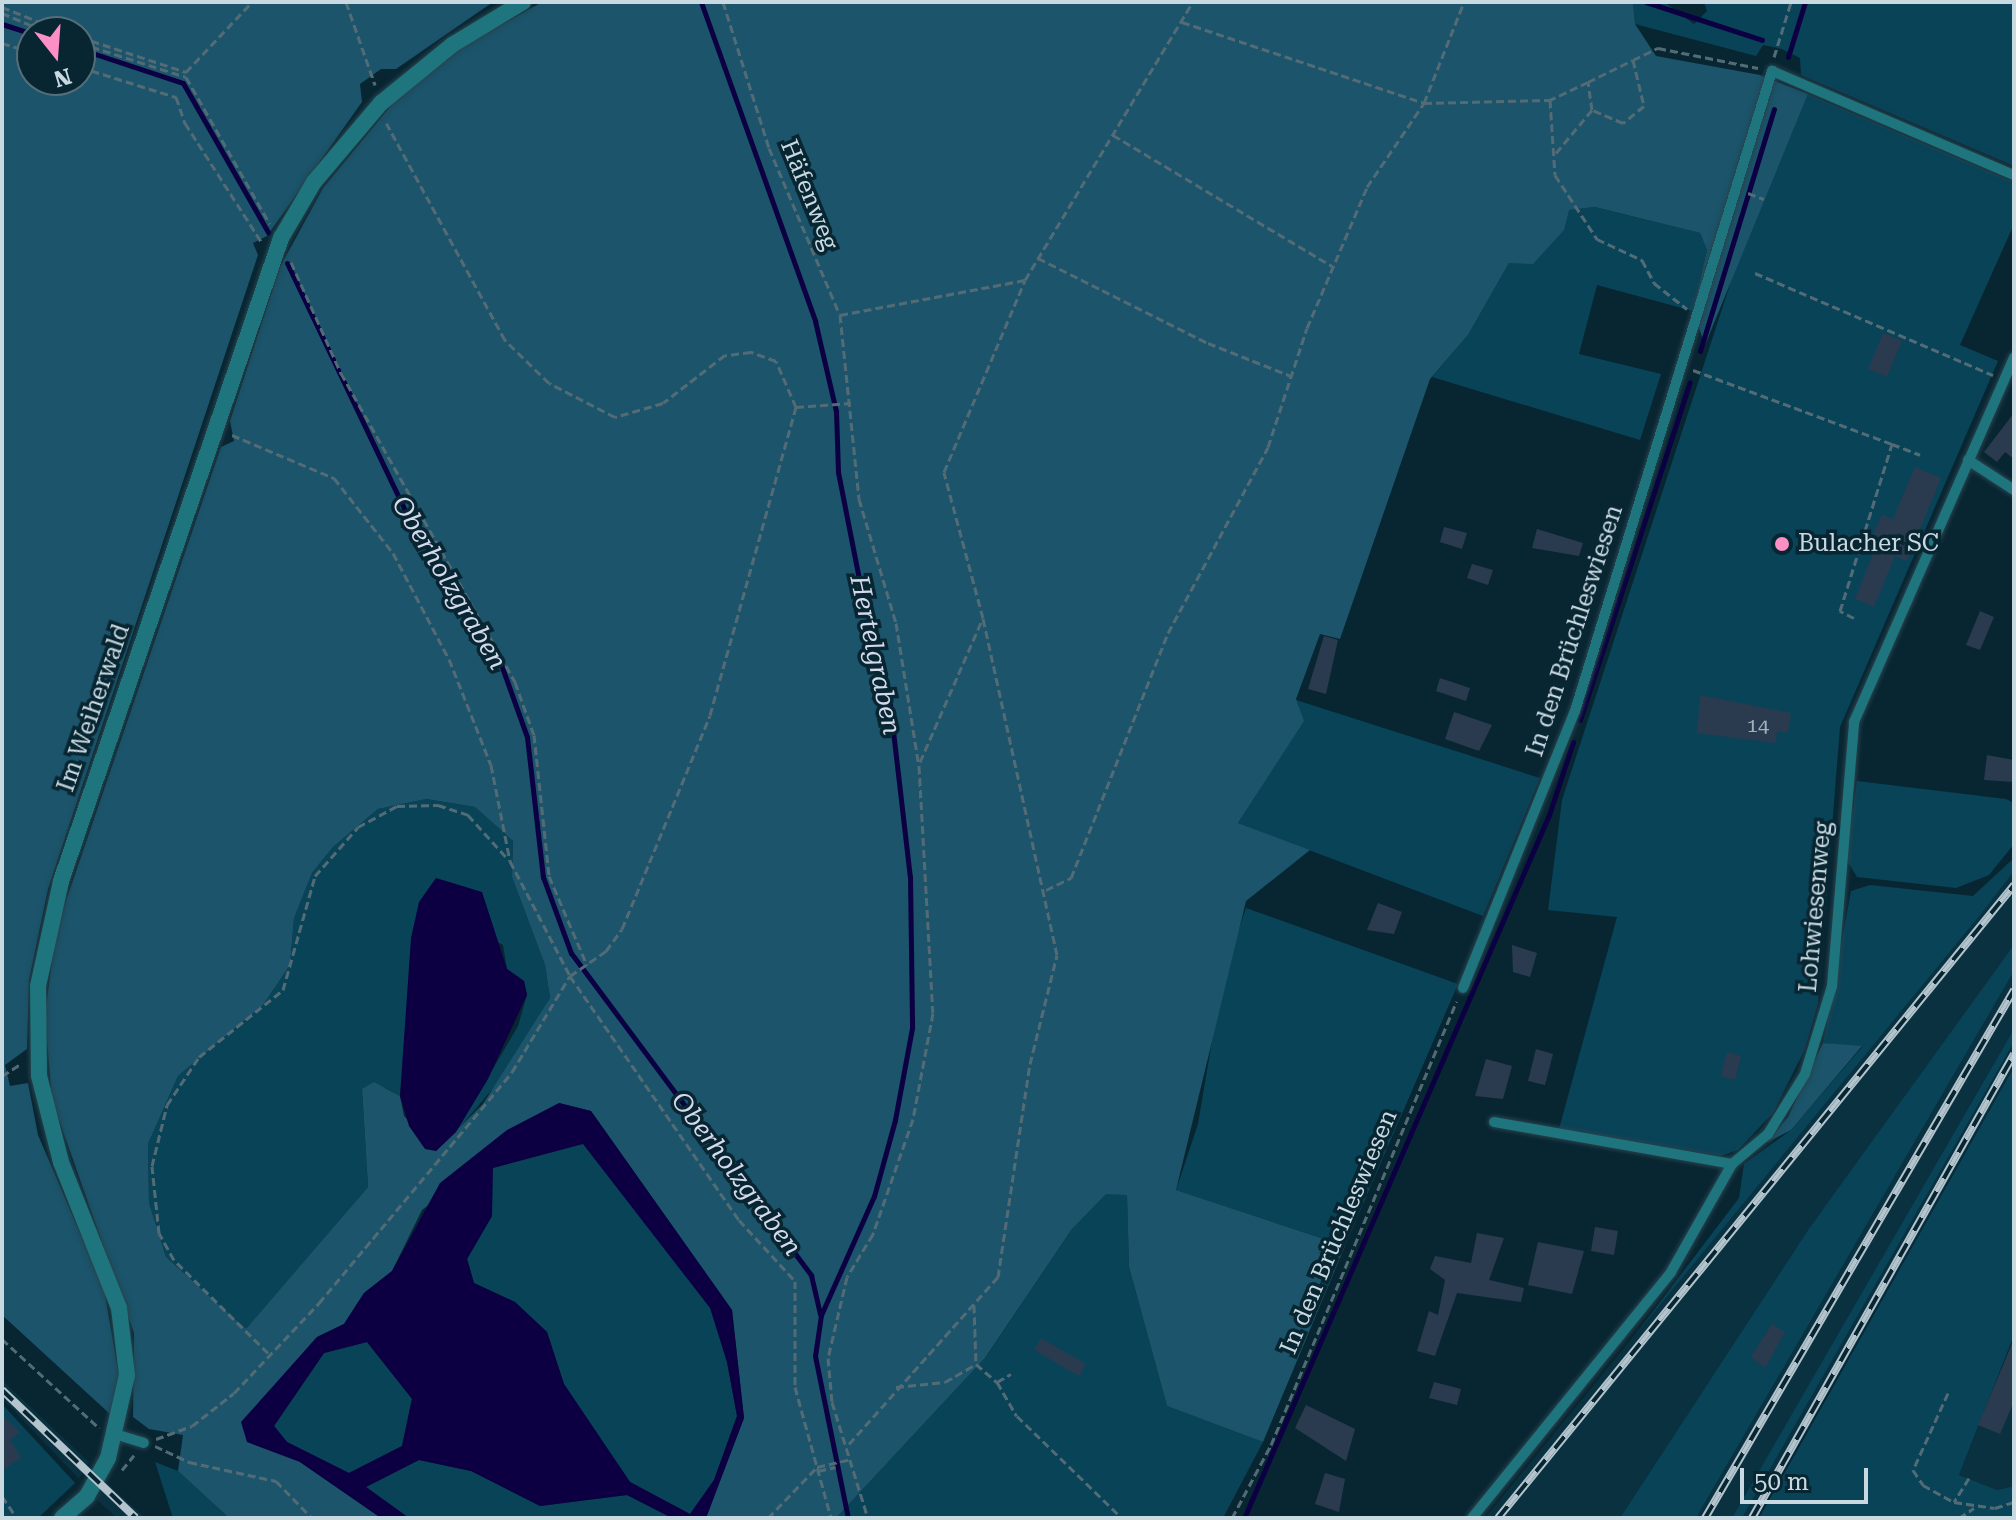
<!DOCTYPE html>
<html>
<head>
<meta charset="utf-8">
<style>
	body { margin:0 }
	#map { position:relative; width:2016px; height:1520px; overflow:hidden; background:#082632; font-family:"Roboto Serif",serif }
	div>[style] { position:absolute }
	.built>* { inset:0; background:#0a3140 }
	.green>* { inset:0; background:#094358 }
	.forest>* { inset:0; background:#1b546b }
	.water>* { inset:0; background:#0c0042 }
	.stream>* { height:5px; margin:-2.5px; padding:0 2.5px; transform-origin:2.5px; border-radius:2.5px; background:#0c0042 }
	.building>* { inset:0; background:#2a3b4f }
	.path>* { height:3px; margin-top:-1.5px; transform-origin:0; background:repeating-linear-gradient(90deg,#526b75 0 8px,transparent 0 12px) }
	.roads { filter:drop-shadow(0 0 2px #27434e) drop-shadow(0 0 2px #27434e) }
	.service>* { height:10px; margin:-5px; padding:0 5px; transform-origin:5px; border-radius:5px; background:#1f757e }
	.tertiary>* { height:16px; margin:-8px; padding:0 8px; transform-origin:8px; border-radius:8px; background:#1f757e }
	.rail>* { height:8px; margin-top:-4px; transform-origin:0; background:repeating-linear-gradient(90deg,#082632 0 15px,#b3c4cd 0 30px); box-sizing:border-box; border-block:2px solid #b3c4cd }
	.dots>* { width:22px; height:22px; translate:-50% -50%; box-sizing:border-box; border:4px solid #082632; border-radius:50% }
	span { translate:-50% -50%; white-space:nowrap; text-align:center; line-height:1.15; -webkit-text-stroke:7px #082632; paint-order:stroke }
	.number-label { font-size:20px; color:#a1b2bc }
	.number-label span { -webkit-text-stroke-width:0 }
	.street-label { font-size:24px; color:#c9d9e1 }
	.poi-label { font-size:24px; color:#c9d9e1 }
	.left { translate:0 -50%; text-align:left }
	.water-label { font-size:26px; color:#d5d9ee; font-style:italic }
	.frame { position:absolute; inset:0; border:4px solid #c9d9e1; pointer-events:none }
	.north { position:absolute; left:16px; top:16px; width:80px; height:80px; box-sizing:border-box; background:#082632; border:2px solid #556e78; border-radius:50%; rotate:163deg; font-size:22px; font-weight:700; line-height:32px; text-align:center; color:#c9d9e1 }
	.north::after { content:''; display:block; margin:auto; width:28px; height:36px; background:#fb8fc6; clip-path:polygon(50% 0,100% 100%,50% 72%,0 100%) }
	.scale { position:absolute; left:1740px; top:1468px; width:128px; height:36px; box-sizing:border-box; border:4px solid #c9d9e1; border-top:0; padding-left:10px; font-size:24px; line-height:28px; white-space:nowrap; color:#c9d9e1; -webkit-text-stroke:6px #082632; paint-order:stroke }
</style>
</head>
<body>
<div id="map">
	<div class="built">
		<i style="clip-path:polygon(2014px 871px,2014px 945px,1999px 969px,1808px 1230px,1620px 1518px,1485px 1518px)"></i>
		<i style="clip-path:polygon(2014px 971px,2014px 1029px,1764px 1463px,1732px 1518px,1696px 1518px)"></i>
		<i style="clip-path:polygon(2014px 1042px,2014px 1066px,1757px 1518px,1742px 1518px)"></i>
		<i style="clip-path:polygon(2014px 1337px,2014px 1486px,1997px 1490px,1959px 1475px)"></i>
		<i style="clip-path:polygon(2px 1380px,89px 1462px,79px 1479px,2px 1398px)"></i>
		<i style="clip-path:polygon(107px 1483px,145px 1518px,117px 1518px,96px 1499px)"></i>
	</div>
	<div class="green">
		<i style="clip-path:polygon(1633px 2px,1664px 2px,1694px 24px,1707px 11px,1704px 2px,2014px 2px,2014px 166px,1801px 75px,1800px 58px,1782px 49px,1763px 45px,1756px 56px,1635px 24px)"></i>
		<i style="clip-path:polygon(1808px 94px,2014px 182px,2014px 224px,1960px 345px,1998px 361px,1840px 727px,1818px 1004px,1804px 1051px,1773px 1113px,1738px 1150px,1720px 1156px,1559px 1129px,1617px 917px,1548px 910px,1562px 800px,1736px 266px)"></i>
		<i style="clip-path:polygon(1595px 207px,1700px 233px,1707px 250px,1693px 311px,1597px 285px,1579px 354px,1661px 374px,1640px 440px,1432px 377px,1468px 335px,1509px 263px,1568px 210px)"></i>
		<i style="clip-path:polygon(1296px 700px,1540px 778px,1483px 916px,1238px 823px,1303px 721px)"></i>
		<i style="clip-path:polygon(1857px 781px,2006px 799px,2014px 803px,2014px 844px,1989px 875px,1956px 888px,1857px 877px,1846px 859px)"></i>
		<i style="clip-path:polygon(425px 799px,475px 807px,513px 841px,512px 877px,545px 965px,550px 998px,500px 1080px,456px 1132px,518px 1026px,527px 995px,524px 981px,507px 969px,503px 945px,419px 902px,400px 1096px,386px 1088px,362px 1090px,368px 1187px,246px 1330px,166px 1257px,149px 1203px,148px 1144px,178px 1076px,263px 1005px,290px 965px,294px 917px,312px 873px,333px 847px,378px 809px)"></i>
		<i style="clip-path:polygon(2014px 858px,2014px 871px,1984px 910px,1632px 1339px,1739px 1198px,1744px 1164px,1791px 1130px,1862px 1047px,1823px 1043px,1851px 891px,1870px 885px,1973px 896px)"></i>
		<i style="clip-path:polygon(1246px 908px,1458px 984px,1345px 1246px,1176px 1190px,1198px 1124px,1223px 976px)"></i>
		<i style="clip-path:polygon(2014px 945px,2014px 971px,1696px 1518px,1620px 1518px,1808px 1230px)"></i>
		<i style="clip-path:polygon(2014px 1029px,2014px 1042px,1742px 1518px,1732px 1518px)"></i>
		<i style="clip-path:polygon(2014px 1067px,2014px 1335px,1959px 1475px,1997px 1490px,2014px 1486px,2014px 1518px,1759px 1518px)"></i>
		<i style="clip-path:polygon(583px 1143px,711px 1308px,727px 1362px,737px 1416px,714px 1480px,690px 1514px,630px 1482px,564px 1384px,547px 1332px,515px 1302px,474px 1283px,467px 1259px,492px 1216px,492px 1168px)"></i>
		<i style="clip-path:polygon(1105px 1194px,1127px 1194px,1129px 1267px,1167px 1406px,1263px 1442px,1223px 1518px,836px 1518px,986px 1357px,1072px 1229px)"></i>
		<i style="clip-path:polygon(367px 1342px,412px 1398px,402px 1446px,349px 1473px,287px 1442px,274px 1426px,324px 1353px)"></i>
		<i style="clip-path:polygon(2px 1404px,75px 1483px,38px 1518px,2px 1518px)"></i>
		<i style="clip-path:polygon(419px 1460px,471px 1471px,540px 1506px,627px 1495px,672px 1518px,409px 1518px,366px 1487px)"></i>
		<i style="clip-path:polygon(155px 1462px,178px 1471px,229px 1518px,173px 1518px)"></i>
	</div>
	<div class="forest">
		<i style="clip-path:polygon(evenodd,2px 2px,493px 2px,396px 69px,381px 69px,360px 84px,362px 102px,267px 236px,253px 243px,258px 255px,48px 889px,29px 980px,27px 1049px,5px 1065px,10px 1086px,28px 1083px,38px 1135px,104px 1289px,120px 1382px,110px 1414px,2px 1315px,2px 2px,32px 32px,80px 32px,80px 80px,32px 80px,32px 32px)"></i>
		<i style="clip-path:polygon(evenodd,542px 2px,1633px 2px,1635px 24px,1656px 56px,1760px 75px,1808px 94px,1705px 345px,1693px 311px,1707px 250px,1700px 233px,1595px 207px,1569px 210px,1564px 230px,1533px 264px,1509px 263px,1468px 335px,1430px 379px,1340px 639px,1320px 634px,1296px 699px,1304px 721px,1238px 823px,1310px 850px,1246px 901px,1176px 1190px,1345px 1246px,1263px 1442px,1167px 1406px,1129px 1267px,1127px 1195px,1106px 1194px,1072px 1229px,985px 1358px,836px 1518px,706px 1518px,744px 1418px,732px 1310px,591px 1111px,559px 1103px,422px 1210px,392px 1271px,364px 1293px,344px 1324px,317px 1337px,242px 1422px,381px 1518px,229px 1518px,178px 1471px,183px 1435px,149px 1429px,133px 1417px,134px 1333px,52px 1100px,45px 1015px,56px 930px,221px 447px,234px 441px,230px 421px,280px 267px,323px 188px,394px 102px,459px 49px,542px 2px,426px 799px,475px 807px,513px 841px,512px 877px,545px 965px,550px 998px,483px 1104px,436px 1151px,404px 1116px,400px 1096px,374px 1082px,362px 1089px,368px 1187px,246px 1329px,166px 1257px,149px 1203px,148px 1144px,178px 1076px,263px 1005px,290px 965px,294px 918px,312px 873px,333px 847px,378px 809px,426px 799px)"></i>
		<i style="clip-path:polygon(1823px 1043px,1862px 1046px,1791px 1130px,1766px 1143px,1788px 1117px)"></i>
	</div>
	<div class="water">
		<i style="clip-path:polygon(436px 878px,482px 892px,507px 969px,524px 981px,527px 995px,488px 1079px,456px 1132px,436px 1151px,425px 1149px,409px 1126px,400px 1096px,411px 938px,419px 902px)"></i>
		<i style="clip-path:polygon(evenodd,559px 1103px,591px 1111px,732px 1310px,744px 1418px,706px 1518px,672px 1518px,627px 1495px,540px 1506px,471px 1471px,419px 1460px,366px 1487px,409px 1518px,381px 1518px,300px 1462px,247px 1442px,241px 1422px,317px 1337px,344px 1324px,364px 1293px,392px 1271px,440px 1183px,507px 1130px,559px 1103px,583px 1144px,710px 1308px,727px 1362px,737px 1416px,714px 1480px,690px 1514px,630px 1482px,564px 1384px,547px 1332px,515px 1302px,474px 1283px,467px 1259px,492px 1216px,493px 1168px,583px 1144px,559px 1103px,367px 1342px,412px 1399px,402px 1446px,349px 1473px,287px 1442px,274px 1426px,324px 1353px,367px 1342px)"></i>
	</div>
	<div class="stream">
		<i style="left:701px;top:2px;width:339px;rotate:70.3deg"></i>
		<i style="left:815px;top:321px;width:92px;rotate:76.9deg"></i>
		<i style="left:836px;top:411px;width:61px;rotate:88.1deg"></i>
		<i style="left:838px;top:472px;width:104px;rotate:78.9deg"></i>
		<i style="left:858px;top:574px;width:135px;rotate:76.3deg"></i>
		<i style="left:890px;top:705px;width:173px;rotate:83.4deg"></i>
		<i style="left:910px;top:877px;width:151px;rotate:89.2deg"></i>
		<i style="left:912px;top:1028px;width:94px;rotate:100.5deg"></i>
		<i style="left:895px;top:1120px;width:79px;rotate:105.4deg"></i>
		<i style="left:874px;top:1196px;width:130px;rotate:114deg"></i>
		<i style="left:821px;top:1315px;width:41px;rotate:98.3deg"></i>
		<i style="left:815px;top:1356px;width:165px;rotate:78.5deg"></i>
		<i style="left:1646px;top:2px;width:122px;rotate:18.1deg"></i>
		<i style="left:2px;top:24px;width:32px;rotate:18deg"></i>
		<i style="left:80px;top:49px;width:108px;rotate:18.3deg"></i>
		<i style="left:183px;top:83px;width:172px;rotate:60.3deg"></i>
		<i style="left:1788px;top:57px;width:58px;rotate:-72.8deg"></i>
		<i style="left:287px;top:263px;width:279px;rotate:64.5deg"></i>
		<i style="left:407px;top:515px;width:168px;rotate:57.2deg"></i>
		<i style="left:498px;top:656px;width:86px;rotate:70.3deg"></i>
		<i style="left:527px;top:737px;width:141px;rotate:83.5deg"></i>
		<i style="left:543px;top:877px;width:81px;rotate:69.8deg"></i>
		<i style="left:571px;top:953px;width:402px;rotate:53.3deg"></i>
		<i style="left:811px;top:1275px;width:40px;rotate:77deg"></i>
		<i style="left:1700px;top:351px;width:253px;rotate:-73deg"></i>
		<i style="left:1580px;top:720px;width:355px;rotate:-72deg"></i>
		<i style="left:1244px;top:1518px;width:766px;rotate:-66.55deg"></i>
		<i style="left:1549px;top:815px;width:77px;rotate:-71.8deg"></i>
	</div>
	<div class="building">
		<i style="clip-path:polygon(1883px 333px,1902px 341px,1887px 377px,1868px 369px)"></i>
		<i style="clip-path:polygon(2014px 413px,2014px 459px,2005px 452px,1997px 462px,1984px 452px)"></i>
		<i style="clip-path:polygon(1915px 467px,1941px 478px,1907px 561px,1895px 556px,1874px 607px,1855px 599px,1880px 537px,1873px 534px,1882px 515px,1893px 519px)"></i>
		<i style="clip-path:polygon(1444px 527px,1467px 533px,1462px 549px,1440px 542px)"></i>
		<i style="clip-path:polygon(1537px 529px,1583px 543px,1579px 556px,1532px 548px)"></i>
		<i style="clip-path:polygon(1472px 564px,1493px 570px,1488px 585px,1467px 578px)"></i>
		<i style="clip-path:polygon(1980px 611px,1994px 617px,1980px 650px,1966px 645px)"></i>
		<i style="clip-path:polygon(1324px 636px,1338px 640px,1326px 694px,1308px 689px)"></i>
		<i style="clip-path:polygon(1440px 678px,1470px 688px,1466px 701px,1436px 691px)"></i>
		<i style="clip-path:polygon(1700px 695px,1791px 713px,1788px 733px,1777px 731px,1776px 743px,1697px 733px)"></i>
		<i style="clip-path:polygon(1454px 712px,1492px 725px,1479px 751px,1445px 739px)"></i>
		<i style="clip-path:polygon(1987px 755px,2014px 760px,2014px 782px,1984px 780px)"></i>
		<i style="clip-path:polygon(1378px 903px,1402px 912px,1394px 934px,1367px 930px)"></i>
		<i style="clip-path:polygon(1512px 945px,1537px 953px,1530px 977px,1513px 972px)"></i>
		<i style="clip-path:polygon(1536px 1049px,1553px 1054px,1545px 1085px,1528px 1081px)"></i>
		<i style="clip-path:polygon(1727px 1052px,1741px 1056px,1735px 1080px,1721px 1076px)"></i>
		<i style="clip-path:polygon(1486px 1059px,1512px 1066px,1503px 1099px,1475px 1096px)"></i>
		<i style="clip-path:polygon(1595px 1227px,1618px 1231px,1614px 1255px,1591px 1251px)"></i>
		<i style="clip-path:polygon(1477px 1233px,1504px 1238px,1489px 1280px,1524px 1288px,1521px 1302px,1457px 1293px,1435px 1356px,1417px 1351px,1429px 1311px,1438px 1315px,1445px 1280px,1430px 1269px,1435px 1256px,1471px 1263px)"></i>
		<i style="clip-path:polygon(1538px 1242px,1584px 1251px,1572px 1294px,1528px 1285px)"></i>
		<i style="clip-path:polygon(1772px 1324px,1785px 1332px,1765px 1368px,1751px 1357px)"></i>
		<i style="clip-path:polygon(1041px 1338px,1086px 1364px,1079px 1376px,1034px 1350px)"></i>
		<i style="clip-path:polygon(2014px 1339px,2014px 1401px,2000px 1434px,1978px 1425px)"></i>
		<i style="clip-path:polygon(1434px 1382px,1461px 1389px,1457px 1405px,1429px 1398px)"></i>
		<i style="clip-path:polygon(1306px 1405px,1355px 1429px,1346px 1461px,1295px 1428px)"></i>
		<i style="clip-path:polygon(2px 1415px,20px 1432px,10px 1440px,21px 1457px,2px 1471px)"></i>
		<i style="clip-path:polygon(1325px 1473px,1345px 1479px,1339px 1512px,1315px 1504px)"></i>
	</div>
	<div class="path">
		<i style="left:346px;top:2px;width:88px;rotate:70.7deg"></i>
		<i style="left:723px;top:2px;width:153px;rotate:72.5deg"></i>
		<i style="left:769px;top:148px;width:181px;rotate:67deg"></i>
		<i style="left:840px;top:315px;width:185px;rotate:84.1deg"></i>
		<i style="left:859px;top:499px;width:129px;rotate:73.4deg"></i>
		<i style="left:896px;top:623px;width:145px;rotate:80.9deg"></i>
		<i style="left:919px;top:766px;width:247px;rotate:86.8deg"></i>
		<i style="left:933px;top:1013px;width:108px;rotate:100.7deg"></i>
		<i style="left:913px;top:1119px;width:122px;rotate:109.2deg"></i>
		<i style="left:873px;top:1234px;width:50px;rotate:121.2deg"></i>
		<i style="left:847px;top:1277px;width:83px;rotate:103.2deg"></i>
		<i style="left:828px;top:1358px;width:44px;rotate:84.8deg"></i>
		<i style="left:832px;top:1402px;width:121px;rotate:72.8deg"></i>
		<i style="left:2px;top:7px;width:68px;rotate:21.6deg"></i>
		<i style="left:2px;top:13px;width:49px;rotate:22.9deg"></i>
		<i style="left:1182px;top:22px;width:255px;rotate:18.5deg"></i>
		<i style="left:1424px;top:103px;width:126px;rotate:-1.4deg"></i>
		<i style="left:80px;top:37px;width:112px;rotate:18.3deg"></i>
		<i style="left:2px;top:43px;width:31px;rotate:17deg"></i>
		<i style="left:80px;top:43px;width:111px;rotate:17.8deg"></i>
		<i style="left:186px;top:77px;width:169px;rotate:60.3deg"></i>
		<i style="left:1774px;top:57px;width:58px;rotate:-72.8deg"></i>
		<i style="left:1633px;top:60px;width:47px;rotate:76.6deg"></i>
		<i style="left:1644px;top:106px;width:27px;rotate:141deg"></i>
		<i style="left:1623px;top:123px;width:34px;rotate:-157deg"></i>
		<i style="left:1592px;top:110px;width:28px;rotate:-98deg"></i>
		<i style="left:1588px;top:82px;width:50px;rotate:-26.1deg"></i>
		<i style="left:1633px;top:60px;width:28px;rotate:-26deg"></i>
		<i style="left:1658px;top:48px;width:102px;rotate:11.3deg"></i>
		<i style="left:80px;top:67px;width:101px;rotate:17.4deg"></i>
		<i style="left:176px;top:97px;width:28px;rotate:71deg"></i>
		<i style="left:185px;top:123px;width:143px;rotate:57.3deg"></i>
		<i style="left:186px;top:72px;width:96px;rotate:-46.7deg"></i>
		<i style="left:1588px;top:82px;width:42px;rotate:154.7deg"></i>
		<i style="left:1550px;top:100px;width:75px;rotate:86.2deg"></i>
		<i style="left:1555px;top:175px;width:77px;rotate:56.7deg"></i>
		<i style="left:1597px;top:239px;width:50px;rotate:25deg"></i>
		<i style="left:1642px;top:260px;width:26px;rotate:62deg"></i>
		<i style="left:1654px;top:283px;width:42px;rotate:38.2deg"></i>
		<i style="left:1113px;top:135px;width:255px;rotate:30.9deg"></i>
		<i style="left:1556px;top:153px;width:56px;rotate:-50.1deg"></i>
		<i style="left:1748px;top:193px;width:17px;rotate:21deg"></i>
		<i style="left:1038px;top:258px;width:190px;rotate:26.6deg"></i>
		<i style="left:1208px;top:343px;width:89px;rotate:21.7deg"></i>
		<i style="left:291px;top:262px;width:122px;rotate:65.8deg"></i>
		<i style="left:341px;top:373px;width:355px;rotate:60.6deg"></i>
		<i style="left:515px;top:682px;width:56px;rotate:70.3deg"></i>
		<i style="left:534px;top:735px;width:142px;rotate:83.9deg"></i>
		<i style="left:549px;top:876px;width:97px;rotate:66.9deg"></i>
		<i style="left:1755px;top:273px;width:259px;rotate:23.2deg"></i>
		<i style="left:840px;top:315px;width:188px;rotate:-10.7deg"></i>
		<i style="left:1693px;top:370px;width:212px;rotate:20.4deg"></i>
		<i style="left:796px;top:407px;width:55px;rotate:-4.2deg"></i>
		<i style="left:232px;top:435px;width:111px;rotate:22.9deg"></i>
		<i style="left:334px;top:478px;width:95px;rotate:51.8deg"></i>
		<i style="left:393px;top:553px;width:120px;rotate:62.2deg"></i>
		<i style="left:449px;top:659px;width:114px;rotate:68.4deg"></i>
		<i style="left:491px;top:765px;width:98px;rotate:78.8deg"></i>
		<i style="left:510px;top:861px;width:130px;rotate:62.4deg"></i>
		<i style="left:570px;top:976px;width:297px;rotate:55.3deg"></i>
		<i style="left:739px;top:1220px;width:83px;rotate:47.4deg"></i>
		<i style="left:795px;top:1281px;width:106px;rotate:90deg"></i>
		<i style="left:795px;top:1387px;width:136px;rotate:74.6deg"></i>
		<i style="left:1854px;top:618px;width:16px;rotate:-153deg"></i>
		<i style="left:1840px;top:611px;width:175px;rotate:-72.7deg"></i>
		<i style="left:1892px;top:444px;width:30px;rotate:21deg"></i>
		<i style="left:920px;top:762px;width:157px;rotate:-66.4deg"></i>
		<i style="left:983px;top:618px;width:151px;rotate:-105deg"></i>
		<i style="left:944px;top:472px;width:208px;rotate:-67.1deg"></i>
		<i style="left:1025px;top:280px;width:325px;rotate:-58.9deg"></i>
		<i style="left:1046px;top:890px;width:28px;rotate:-26deg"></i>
		<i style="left:1071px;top:878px;width:264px;rotate:-68.4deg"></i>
		<i style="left:1168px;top:633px;width:211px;rotate:-61.7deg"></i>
		<i style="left:1268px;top:447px;width:125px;rotate:-71.9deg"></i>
		<i style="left:1307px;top:328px;width:153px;rotate:-66.9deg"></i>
		<i style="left:1367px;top:187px;width:102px;rotate:-55.8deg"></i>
		<i style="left:1424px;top:103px;width:109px;rotate:-68.4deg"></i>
		<i style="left:2px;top:1076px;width:24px;rotate:-33deg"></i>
		<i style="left:974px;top:1305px;width:59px;rotate:88.1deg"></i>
		<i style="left:976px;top:1364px;width:28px;rotate:41deg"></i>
		<i style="left:997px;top:1382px;width:16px;rotate:-30deg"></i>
		<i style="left:2px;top:1339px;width:132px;rotate:42.5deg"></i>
		<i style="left:268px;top:1353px;width:132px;rotate:-135.3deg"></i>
		<i style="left:174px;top:1260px;width:31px;rotate:-119deg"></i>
		<i style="left:159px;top:1233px;width:67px;rotate:-96deg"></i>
		<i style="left:152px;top:1166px;width:63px;rotate:-76.2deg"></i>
		<i style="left:167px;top:1105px;width:58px;rotate:-56.3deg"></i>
		<i style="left:199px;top:1057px;width:107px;rotate:-38.6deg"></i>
		<i style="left:283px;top:990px;width:118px;rotate:-74.3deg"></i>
		<i style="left:315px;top:876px;width:65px;rotate:-48.7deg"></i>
		<i style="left:358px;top:827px;width:44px;rotate:-28.3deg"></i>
		<i style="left:397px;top:806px;width:41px;rotate:-1.4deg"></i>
		<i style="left:438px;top:805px;width:32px;rotate:18deg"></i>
		<i style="left:468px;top:815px;width:58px;rotate:47.8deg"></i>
		<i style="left:997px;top:1382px;width:39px;rotate:60deg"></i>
		<i style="left:1017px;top:1416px;width:146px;rotate:44.2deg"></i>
		<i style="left:896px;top:1387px;width:49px;rotate:-5.8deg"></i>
		<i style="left:945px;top:1382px;width:34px;rotate:-30deg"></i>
		<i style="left:1948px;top:1393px;width:85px;rotate:114.4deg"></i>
		<i style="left:1913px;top:1470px;width:18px;rotate:56deg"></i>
		<i style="left:1923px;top:1485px;width:35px;rotate:29deg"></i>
		<i style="left:156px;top:1439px;width:38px;rotate:-20deg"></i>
		<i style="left:192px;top:1426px;width:53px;rotate:-38.2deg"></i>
		<i style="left:234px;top:1393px;width:124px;rotate:-46.6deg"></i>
		<i style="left:319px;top:1303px;width:301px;rotate:-50.1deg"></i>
		<i style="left:512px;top:1072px;width:112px;rotate:-58.9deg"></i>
		<i style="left:570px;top:976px;width:44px;rotate:-34.8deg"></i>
		<i style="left:606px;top:951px;width:27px;rotate:-54deg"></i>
		<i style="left:622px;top:929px;width:231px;rotate:-67.6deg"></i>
		<i style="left:710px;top:715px;width:320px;rotate:-74.4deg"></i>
		<i style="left:796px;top:407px;width:50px;rotate:-113.5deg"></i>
		<i style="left:776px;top:361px;width:27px;rotate:-160deg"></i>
		<i style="left:751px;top:352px;width:26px;rotate:173deg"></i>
		<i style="left:725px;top:355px;width:78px;rotate:142.3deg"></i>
		<i style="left:663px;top:403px;width:50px;rotate:163.7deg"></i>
		<i style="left:615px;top:417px;width:74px;rotate:-152.7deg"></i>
		<i style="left:549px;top:383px;width:62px;rotate:-135.7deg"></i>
		<i style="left:505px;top:340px;width:247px;rotate:-118.7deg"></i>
		<i style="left:849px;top:1444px;width:224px;rotate:-48.3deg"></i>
		<i style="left:998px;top:1277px;width:215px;rotate:-81.5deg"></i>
		<i style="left:1030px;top:1064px;width:112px;rotate:-76.1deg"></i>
		<i style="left:1057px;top:955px;width:345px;rotate:-102.4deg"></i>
		<i style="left:155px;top:1446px;width:38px;rotate:25deg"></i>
		<i style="left:189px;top:1462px;width:89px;rotate:12.3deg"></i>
		<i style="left:276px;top:1481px;width:52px;rotate:45.8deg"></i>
		<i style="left:122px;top:1470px;width:19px;rotate:-51deg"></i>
		<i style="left:818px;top:1471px;width:18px;rotate:-13deg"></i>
		<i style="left:1969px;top:1478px;width:28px;rotate:122deg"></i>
		<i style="left:1954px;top:1502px;width:41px;rotate:8.3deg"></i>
		<i style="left:1995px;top:1508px;width:20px;rotate:-18deg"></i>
		<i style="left:2px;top:1496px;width:27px;rotate:56deg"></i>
		<i style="left:768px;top:1518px;width:71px;rotate:-46.1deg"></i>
		<i style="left:817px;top:1467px;width:35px;rotate:-13deg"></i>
		<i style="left:1232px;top:1518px;width:83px;rotate:-61.9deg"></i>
		<i style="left:1271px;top:1445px;width:481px;rotate:-67.3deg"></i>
		<i style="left:1959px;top:1518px;width:18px;rotate:-34deg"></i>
	</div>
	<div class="roads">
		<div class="service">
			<i style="left:1968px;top:460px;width:55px;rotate:33.1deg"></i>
			<i style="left:1463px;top:988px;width:299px;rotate:-68deg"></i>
			<i style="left:1575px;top:711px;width:670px;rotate:-72.89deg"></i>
			<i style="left:1772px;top:71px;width:263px;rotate:23.3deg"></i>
			<i style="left:1494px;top:1122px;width:242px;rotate:10deg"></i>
			<i style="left:118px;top:1435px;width:27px;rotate:17deg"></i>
			<i style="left:1472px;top:1518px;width:316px;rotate:-51deg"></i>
			<i style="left:1671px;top:1272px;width:124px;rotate:-60.5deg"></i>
			<i style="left:1732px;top:1164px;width:47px;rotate:-39.8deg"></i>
			<i style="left:1768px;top:1134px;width:70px;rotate:-58.3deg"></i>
			<i style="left:1805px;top:1074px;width:92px;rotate:-72.9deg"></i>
			<i style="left:1832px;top:986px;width:265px;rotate:-85.2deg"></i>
			<i style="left:1854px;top:722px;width:398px;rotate:-66.3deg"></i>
		</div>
		<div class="tertiary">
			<i style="left:62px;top:1518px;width:33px;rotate:-41deg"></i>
			<i style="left:87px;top:1496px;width:43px;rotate:-61.1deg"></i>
			<i style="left:108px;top:1458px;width:85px;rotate:-77.1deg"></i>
			<i style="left:127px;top:1375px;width:67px;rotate:-96.8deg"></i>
			<i style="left:119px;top:1308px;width:157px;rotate:-111.7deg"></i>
			<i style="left:61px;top:1162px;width:89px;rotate:-104.3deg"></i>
			<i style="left:39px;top:1076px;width:90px;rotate:-90.6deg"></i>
			<i style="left:38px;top:986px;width:107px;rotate:-77.6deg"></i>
			<i style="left:61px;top:881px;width:680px;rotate:-71.11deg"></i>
			<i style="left:281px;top:238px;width:65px;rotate:-59.5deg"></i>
			<i style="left:314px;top:182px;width:104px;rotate:-49.7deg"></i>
			<i style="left:381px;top:103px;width:92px;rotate:-39.2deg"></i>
			<i style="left:452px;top:45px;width:83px;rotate:-31.2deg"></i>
		</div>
	</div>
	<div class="rail">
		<i style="left:2px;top:1390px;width:185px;rotate:43.7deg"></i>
		<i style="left:1498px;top:1518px;width:817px;rotate:-50.81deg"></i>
		<i style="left:1705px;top:1518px;width:612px;rotate:-59.66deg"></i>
		<i style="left:1752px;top:1518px;width:533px;rotate:-60.55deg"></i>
	</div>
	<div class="dots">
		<i style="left:1782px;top:544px;background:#fb8fc6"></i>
	</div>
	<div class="number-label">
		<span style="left:1758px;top:725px">14</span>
	</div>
	<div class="street-label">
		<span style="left:809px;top:195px;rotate:68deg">Häfenweg</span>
		<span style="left:1575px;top:631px;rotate:-72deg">In den Brüchleswiesen</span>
		<span style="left:94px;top:708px;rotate:-71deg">Im Weiherwald</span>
		<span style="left:1816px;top:907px;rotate:-85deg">Lohwiesenweg</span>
		<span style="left:1339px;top:1232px;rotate:-67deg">In den Brüchleswiesen</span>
	</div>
	<div class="poi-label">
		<span class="left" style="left:1798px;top:544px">Bulacher SC</span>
	</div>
	<div class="water-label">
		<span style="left:449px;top:583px;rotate:59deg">Oberholzgraben</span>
		<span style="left:875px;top:655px;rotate:78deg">Hertelgraben</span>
		<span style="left:736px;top:1174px;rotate:53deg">Oberholzgraben</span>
	</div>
	<div class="frame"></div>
	<div class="north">N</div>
	<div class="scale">50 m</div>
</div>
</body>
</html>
